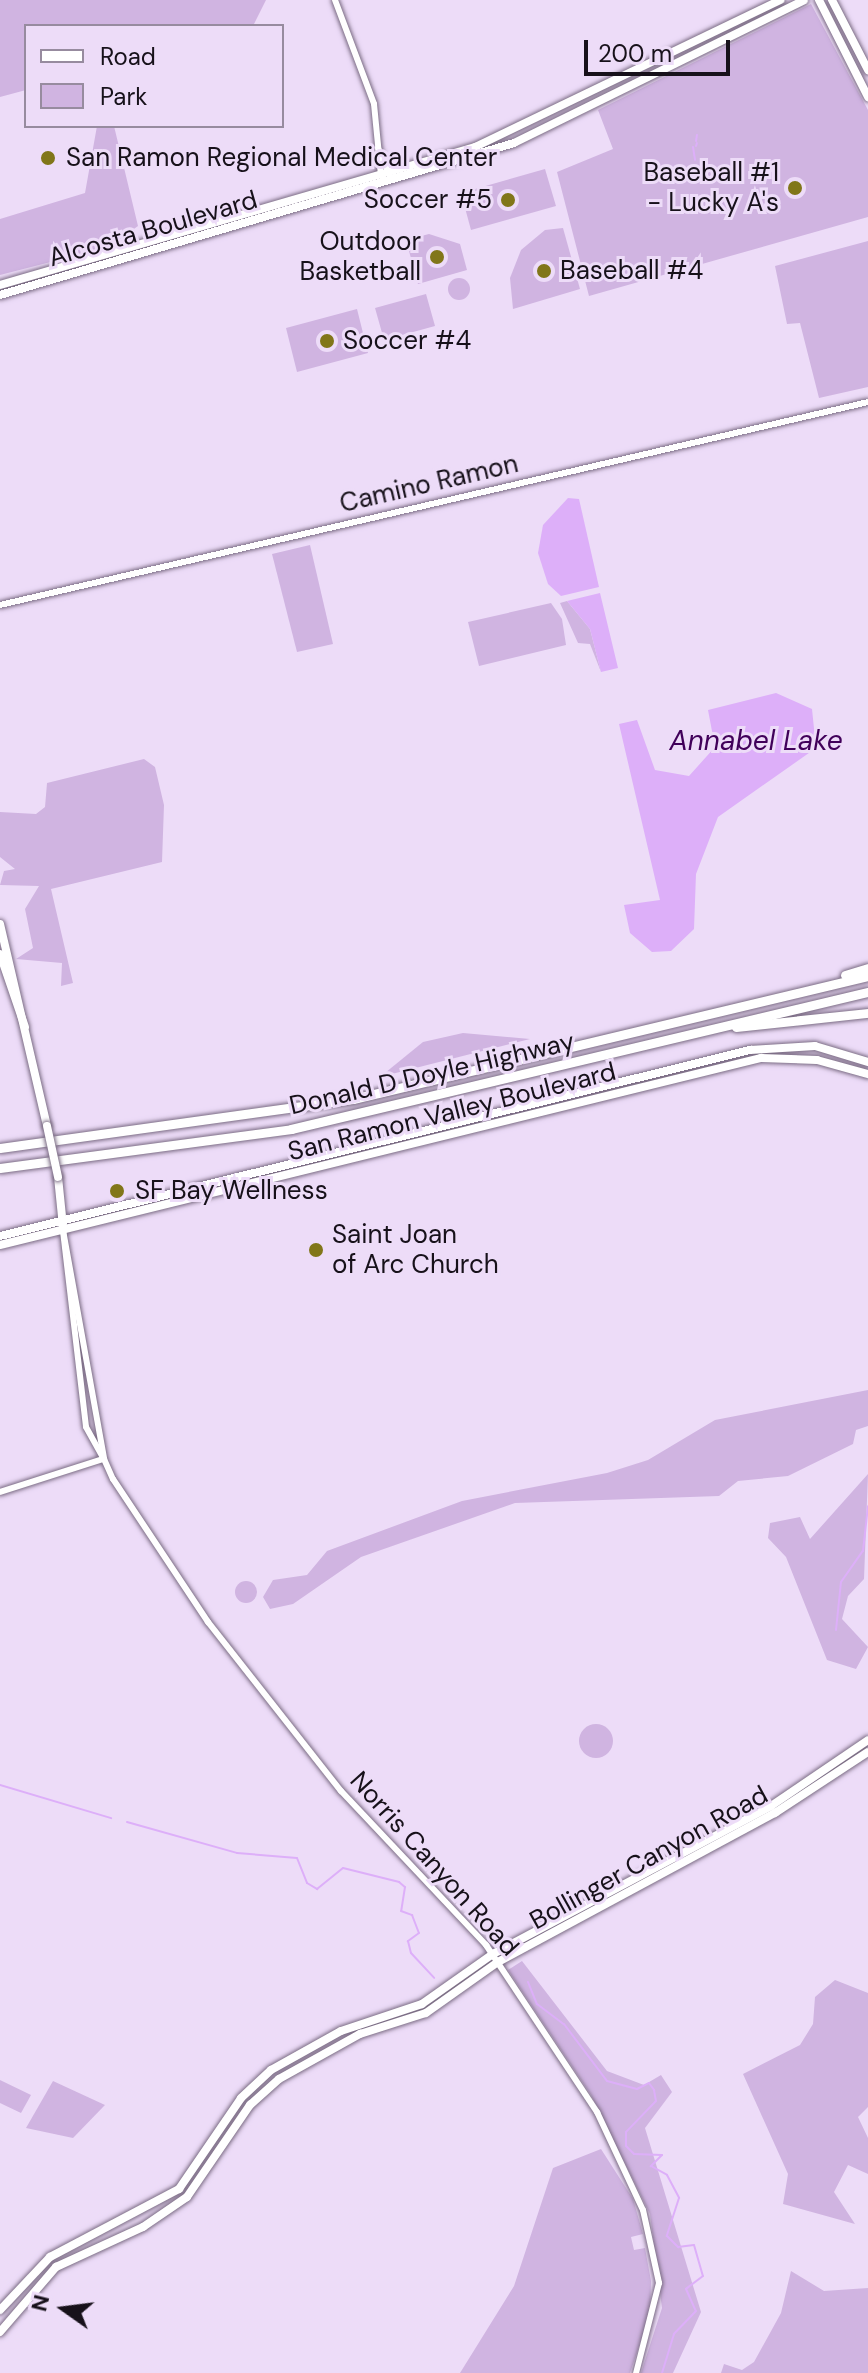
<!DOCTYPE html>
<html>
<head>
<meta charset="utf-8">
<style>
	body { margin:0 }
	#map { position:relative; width:868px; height:2373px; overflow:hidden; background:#eddcf8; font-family:"DM Sans",sans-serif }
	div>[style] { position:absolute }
	.green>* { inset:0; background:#d0b4e1 }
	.round { border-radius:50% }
	.water>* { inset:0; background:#ddaff9 }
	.stream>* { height:2px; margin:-1px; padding:0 1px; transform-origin:1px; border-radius:1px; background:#ddaff9 }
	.roads { filter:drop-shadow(0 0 2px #7b6c84) drop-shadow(0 0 2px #7b6c84) }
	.minor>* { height:6px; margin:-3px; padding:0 3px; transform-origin:3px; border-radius:3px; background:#fff }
	.major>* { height:8px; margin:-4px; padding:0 4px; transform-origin:4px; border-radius:4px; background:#fff }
	.highway>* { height:9px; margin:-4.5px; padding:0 4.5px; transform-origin:4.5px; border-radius:4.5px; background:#fff }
	.bridges { filter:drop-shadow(0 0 2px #7b6c84) drop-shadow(0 0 2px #7b6c84) }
	.major-bridge>* { height:8px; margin:-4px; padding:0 4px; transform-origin:4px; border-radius:4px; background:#fff }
	.dots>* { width:22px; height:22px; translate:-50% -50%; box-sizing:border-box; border:4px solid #eddcf8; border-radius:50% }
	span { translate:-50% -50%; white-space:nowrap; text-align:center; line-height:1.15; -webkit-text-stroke:6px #eddcf8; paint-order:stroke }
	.poi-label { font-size:26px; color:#17111a }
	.left { translate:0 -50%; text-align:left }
	.right { translate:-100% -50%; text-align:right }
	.street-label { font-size:26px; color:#17111a }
	.water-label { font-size:28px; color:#41005a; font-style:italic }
	.legend { position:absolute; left:24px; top:24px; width:260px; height:104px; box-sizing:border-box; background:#eddcf8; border:2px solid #978b9f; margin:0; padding:10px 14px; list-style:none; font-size:24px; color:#17111a }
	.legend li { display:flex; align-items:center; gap:16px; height:40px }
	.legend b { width:40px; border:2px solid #978b9f }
	.north { position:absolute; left:24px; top:2269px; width:80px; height:80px; -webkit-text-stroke:6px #eddcf8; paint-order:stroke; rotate:284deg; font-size:22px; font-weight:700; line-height:32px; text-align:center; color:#17111a }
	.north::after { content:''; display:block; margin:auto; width:28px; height:36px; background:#17111a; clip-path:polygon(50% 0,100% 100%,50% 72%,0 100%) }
	.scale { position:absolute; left:584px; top:40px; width:146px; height:36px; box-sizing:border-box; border:4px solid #17111a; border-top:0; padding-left:10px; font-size:24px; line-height:28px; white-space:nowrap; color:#17111a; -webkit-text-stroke:6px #eddcf8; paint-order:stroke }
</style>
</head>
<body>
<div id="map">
	<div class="green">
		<i style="clip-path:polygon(0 0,266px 0,253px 26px,26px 26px,26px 90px,0 97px)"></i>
		<i style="clip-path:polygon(811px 4px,868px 110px,868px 217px,589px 296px,557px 172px,613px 149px,598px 110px)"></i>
		<i style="clip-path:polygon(97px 126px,114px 126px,138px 226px,109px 247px,0 275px,0 219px,85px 193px)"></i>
		<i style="clip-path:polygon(545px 169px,556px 206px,471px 230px,461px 193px)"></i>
		<i style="clip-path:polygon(563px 228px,580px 289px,513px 309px,510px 278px,521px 250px,545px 230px)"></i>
		<i style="clip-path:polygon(429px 234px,460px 244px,467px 270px,418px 284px,406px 240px)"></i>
		<i style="clip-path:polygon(868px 241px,868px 387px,819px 398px,800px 323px,787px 324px,775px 266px)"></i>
		<i class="round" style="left:448px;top:278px;width:22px;height:22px"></i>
		<i style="clip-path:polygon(426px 294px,435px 326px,384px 340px,375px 308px)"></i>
		<i style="clip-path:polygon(357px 309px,368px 353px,297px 372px,286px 328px)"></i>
		<i style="clip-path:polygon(310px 545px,333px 644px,297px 652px,272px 554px)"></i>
		<i style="clip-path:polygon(567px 601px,590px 629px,601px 672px,590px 644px,578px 643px,560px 603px)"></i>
		<i style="clip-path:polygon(551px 603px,562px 619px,566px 645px,479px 666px,468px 622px)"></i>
		<i style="clip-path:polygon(144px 759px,155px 767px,164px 805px,162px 862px,51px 889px,73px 983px,61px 986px,62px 963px,16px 959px,33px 948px,25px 909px,39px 886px,0 885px,4px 871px,15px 869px,0 857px,0 812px,36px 814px,45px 807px,47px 783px)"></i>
		<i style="clip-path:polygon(463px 1033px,530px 1039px,380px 1077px,423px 1042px)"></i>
		<i style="clip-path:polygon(868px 1390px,868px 1426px,856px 1430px,853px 1444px,788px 1476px,738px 1481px,719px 1496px,515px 1503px,361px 1557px,293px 1604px,270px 1609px,263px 1597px,273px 1580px,307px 1575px,327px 1551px,462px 1501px,607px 1473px,648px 1460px,715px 1420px)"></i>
		<i style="clip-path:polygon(868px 1474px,864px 1579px,848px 1596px,842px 1619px,868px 1647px,856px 1669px,827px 1660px,786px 1557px,768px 1538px,770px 1523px,800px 1517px,810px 1539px)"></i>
		<i class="round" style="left:235px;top:1581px;width:22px;height:22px"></i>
		<i class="round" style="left:579px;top:1724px;width:34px;height:34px"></i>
		<i style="clip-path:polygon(522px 1961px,607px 2071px,644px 2085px,661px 2075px,672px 2092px,645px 2128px,701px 2312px,673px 2373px,641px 2373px,662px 2308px,650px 2214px,591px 2095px,508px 1970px)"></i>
		<i style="clip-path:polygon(835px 1980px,868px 1993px,868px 2107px,858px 2117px,868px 2138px,868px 2174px,848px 2165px,834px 2192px,855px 2224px,783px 2204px,788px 2174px,743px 2074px,800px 2045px,813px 2024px,815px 1997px)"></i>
		<i style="clip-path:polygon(0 2080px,31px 2095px,21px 2113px,0 2103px)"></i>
		<i style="clip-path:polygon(53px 2081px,105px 2105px,73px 2138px,26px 2128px)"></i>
		<i style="clip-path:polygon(601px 2149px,633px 2199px,643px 2234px,631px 2237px,634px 2250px,645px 2248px,651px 2281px,650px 2314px,630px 2373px,460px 2373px,514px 2286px,553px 2168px)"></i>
		<i style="clip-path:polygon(791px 2271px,824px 2291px,868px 2288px,868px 2373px,721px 2373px,724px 2364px,742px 2370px,754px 2362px,781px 2313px)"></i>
	</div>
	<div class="water">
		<i style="clip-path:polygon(568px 498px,579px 499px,599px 587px,561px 596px,548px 584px,538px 553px,543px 525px)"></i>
		<i style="clip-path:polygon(600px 593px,618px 668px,601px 672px,590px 629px,567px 601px)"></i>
		<i style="clip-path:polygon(776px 693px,812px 709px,816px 748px,718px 817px,696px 874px,694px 929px,671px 951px,652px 952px,630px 933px,624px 905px,660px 900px,619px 724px,637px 720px,655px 770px,689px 776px,715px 747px,708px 710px)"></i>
	</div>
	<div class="stream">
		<i style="left:696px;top:141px;width:6px;rotate:-81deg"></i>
		<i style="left:696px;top:146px;width:3px;rotate:-72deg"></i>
		<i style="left:693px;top:147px;width:13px;rotate:81deg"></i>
		<i style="left:836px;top:1630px;width:48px;rotate:-84.1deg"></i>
		<i style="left:841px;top:1582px;width:38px;rotate:-55deg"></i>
		<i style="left:863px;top:1551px;width:45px;rotate:-83.7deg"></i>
		<i style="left:0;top:1785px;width:116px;rotate:16.6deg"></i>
		<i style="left:127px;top:1822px;width:114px;rotate:15.7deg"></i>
		<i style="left:237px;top:1853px;width:60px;rotate:4.8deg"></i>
		<i style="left:297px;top:1858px;width:27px;rotate:68deg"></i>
		<i style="left:307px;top:1883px;width:12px;rotate:31deg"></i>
		<i style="left:317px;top:1889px;width:33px;rotate:-39deg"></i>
		<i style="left:343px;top:1868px;width:58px;rotate:14deg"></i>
		<i style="left:399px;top:1882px;width:8px;rotate:40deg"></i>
		<i style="left:405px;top:1887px;width:24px;rotate:99deg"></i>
		<i style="left:401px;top:1911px;width:12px;rotate:20deg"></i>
		<i style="left:412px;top:1915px;width:19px;rotate:69deg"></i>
		<i style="left:419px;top:1933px;width:14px;rotate:144deg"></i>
		<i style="left:408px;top:1941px;width:12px;rotate:76deg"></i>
		<i style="left:411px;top:1953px;width:34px;rotate:47deg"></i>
		<i style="left:528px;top:1982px;width:24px;rotate:68deg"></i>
		<i style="left:537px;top:2004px;width:34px;rotate:37deg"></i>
		<i style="left:564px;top:2024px;width:71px;rotate:53deg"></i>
		<i style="left:607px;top:2081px;width:31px;rotate:15deg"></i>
		<i style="left:637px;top:2089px;width:13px;rotate:-27deg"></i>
		<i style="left:649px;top:2083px;width:9px;rotate:54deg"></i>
		<i style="left:654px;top:2090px;width:11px;rotate:80deg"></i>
		<i style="left:656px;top:2101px;width:43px;rotate:134.1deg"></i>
		<i style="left:626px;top:2132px;width:14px;rotate:90deg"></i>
		<i style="left:626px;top:2146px;width:11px;rotate:45deg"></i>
		<i style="left:634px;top:2154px;width:28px;rotate:2deg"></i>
		<i style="left:662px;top:2155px;width:16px;rotate:135deg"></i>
		<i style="left:651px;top:2166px;width:18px;rotate:29deg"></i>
		<i style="left:667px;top:2175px;width:26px;rotate:62deg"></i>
		<i style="left:679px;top:2198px;width:40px;rotate:108deg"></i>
		<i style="left:667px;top:2236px;width:16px;rotate:45deg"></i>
		<i style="left:678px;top:2247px;width:16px;rotate:-7deg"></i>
		<i style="left:694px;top:2245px;width:32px;rotate:74deg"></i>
		<i style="left:703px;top:2276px;width:21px;rotate:143deg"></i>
		<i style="left:686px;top:2289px;width:24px;rotate:66deg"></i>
		<i style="left:696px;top:2311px;width:32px;rotate:134deg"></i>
		<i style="left:674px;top:2334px;width:41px;rotate:107.1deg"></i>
	</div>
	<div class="roads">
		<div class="minor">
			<i style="left:335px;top:0;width:111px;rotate:69.4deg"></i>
			<i style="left:374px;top:104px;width:72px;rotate:84.4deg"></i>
			<i style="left:378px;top:148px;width:28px;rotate:67deg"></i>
			<i style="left:0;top:605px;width:891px;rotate:-13.16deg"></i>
			<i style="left:63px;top:1230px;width:233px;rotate:79.8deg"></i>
			<i style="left:104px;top:1459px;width:22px;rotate:66deg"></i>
			<i style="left:113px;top:1479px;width:172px;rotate:56.4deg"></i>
			<i style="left:208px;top:1622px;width:215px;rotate:51.8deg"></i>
			<i style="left:341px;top:1791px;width:212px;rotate:46.7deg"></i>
			<i style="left:486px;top:1945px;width:201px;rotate:56.4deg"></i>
			<i style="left:597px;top:2112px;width:108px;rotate:64.9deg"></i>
			<i style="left:643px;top:2210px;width:75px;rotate:77.6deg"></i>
			<i style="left:659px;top:2283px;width:93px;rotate:104.3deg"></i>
			<i style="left:63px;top:1231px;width:197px;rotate:83.3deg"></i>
			<i style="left:86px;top:1427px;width:37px;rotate:61deg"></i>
			<i style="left:0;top:1492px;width:108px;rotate:-17.8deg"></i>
		</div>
		<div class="major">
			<i style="left:819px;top:0;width:109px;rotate:63.2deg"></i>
			<i style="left:832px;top:0;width:79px;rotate:62.8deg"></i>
			<i style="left:0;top:285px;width:495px;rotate:-16.2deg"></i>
			<i style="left:475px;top:147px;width:339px;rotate:-25.7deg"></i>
			<i style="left:0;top:295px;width:536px;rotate:-16.47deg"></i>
			<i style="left:514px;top:143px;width:323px;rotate:-26.2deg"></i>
			<i style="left:0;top:924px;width:207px;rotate:76.9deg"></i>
			<i style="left:0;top:954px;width:77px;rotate:71.1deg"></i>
			<i style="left:58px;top:1177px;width:49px;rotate:84.2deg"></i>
			<i style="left:0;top:1236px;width:773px;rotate:-13.93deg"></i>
			<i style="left:750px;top:1050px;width:65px;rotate:-3.5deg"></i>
			<i style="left:815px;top:1046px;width:55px;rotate:16.8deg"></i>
			<i style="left:0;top:1245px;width:784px;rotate:-13.81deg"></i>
			<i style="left:761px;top:1058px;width:56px;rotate:2deg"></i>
			<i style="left:817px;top:1060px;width:53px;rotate:15.4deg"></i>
			<i style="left:0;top:2310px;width:73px;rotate:-46.7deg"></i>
			<i style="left:50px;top:2257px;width:146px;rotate:-27.8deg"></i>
			<i style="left:179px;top:2189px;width:110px;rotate:-55.7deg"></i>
			<i style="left:241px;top:2098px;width:41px;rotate:-43deg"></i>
			<i style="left:271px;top:2070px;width:80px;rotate:-29.1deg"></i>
			<i style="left:341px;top:2031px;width:85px;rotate:-18.4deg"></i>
			<i style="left:422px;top:2004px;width:87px;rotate:-35.2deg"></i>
			<i style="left:493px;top:1954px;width:315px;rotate:-28deg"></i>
			<i style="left:771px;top:1806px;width:117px;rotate:-34.2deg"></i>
			<i style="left:0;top:2332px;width:86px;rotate:-49.3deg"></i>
			<i style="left:56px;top:2267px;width:96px;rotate:-24.7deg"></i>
			<i style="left:143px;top:2227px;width:53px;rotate:-34.3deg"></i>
			<i style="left:187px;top:2197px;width:112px;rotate:-55.6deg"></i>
			<i style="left:250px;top:2105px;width:39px;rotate:-42deg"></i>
			<i style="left:279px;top:2079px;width:93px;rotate:-29.1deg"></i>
			<i style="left:360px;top:2034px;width:69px;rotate:-17.7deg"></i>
			<i style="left:426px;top:2013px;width:88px;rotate:-35.3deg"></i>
			<i style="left:498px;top:1962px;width:315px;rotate:-28.3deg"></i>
			<i style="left:775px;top:1813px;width:111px;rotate:-33.3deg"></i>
		</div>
		<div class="highway">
			<i style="left:845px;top:975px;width:24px;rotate:-17deg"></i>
			<i style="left:736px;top:1027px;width:133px;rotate:-6.1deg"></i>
			<i style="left:0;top:1148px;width:356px;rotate:-7.9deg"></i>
			<i style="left:353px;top:1099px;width:529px;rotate:-13.43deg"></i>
			<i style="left:0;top:1168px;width:294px;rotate:-7.6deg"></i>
			<i style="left:291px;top:1129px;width:593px;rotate:-13.36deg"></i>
		</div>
	</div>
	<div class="bridges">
		<div class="major-bridge">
			<i style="left:47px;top:1126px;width:52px;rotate:77.8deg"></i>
		</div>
	</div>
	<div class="dots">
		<i style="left:48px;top:158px;background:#817619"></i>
		<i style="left:795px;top:188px;background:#817619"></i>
		<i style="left:508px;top:200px;background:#817619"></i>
		<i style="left:437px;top:257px;background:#817619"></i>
		<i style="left:544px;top:271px;background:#817619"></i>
		<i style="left:327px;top:341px;background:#817619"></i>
		<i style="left:117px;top:1191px;background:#817619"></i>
		<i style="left:316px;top:1250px;background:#817619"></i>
	</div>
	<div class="poi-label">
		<span class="left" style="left:66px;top:158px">San Ramon Regional Medical Center</span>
		<span class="right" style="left:779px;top:188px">Baseball #1<br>- Lucky A's</span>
		<span class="right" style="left:492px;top:200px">Soccer #5</span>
		<span class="right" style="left:421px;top:257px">Outdoor<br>Basketball</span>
		<span class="left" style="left:560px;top:271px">Baseball #4</span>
		<span class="left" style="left:343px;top:341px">Soccer #4</span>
		<span class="left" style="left:135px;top:1191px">SF Bay Wellness</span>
		<span class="left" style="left:332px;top:1250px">Saint Joan<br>of Arc Church</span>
	</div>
	<div class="street-label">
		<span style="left:153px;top:229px;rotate:-16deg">Alcosta Boulevard</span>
		<span style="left:429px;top:484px;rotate:-13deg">Camino Ramon</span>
		<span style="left:432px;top:1074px;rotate:-13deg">Donald D Doyle Highway</span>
		<span style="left:452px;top:1112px;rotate:-14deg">San Ramon Valley Boulevard</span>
		<span style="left:649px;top:1858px;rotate:-29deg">Bollinger Canyon Road</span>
		<span style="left:434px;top:1864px;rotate:48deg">Norris Canyon Road</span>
	</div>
	<div class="water-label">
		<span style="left:756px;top:741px">Annabel Lake</span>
	</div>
	<ul class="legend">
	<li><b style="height:10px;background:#fff"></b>Road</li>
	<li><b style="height:22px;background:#d0b4e1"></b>Park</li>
	</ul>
	<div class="north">N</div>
	<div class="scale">200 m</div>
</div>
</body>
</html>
